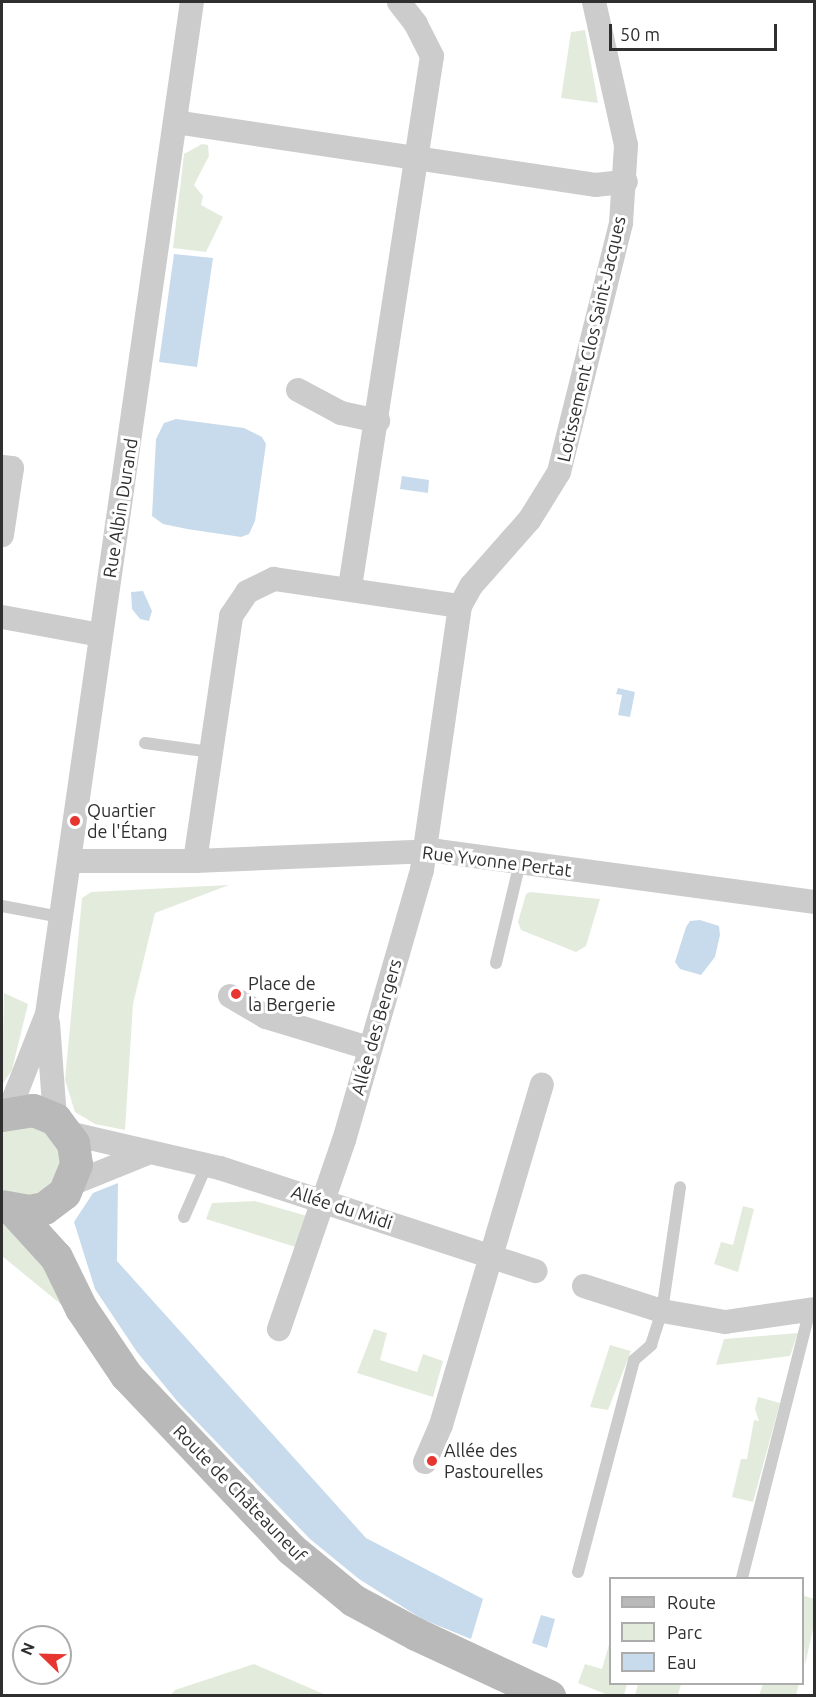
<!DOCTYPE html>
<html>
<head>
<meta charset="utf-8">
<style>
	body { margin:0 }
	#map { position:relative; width:816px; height:1697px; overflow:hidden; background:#fff; font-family:Ubuntu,sans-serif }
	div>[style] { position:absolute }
	.green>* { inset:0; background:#e3ecdc }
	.water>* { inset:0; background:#c8dbec }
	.lane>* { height:12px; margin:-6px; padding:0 6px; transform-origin:6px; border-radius:6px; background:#ccc }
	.street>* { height:24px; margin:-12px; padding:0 12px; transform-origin:12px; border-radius:12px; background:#ccc }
	.secondary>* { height:33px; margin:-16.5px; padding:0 16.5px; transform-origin:16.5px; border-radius:16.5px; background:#b9b9b9 }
	.dots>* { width:16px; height:16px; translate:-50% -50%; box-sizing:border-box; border:3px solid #fff; border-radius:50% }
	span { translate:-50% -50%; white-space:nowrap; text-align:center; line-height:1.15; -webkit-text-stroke:6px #fff; paint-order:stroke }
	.street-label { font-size:18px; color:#2f2f2f }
	.poi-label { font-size:18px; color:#2f2f2f }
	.left { translate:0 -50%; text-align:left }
	.frame { position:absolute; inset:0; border:3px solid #2f2f2f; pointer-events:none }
	.legend { position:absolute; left:609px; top:1577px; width:195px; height:108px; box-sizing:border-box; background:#fff; border:2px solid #acacac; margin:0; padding:8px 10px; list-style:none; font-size:18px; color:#2f2f2f }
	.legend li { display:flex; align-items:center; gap:12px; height:30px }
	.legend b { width:30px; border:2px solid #acacac }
	.north { position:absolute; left:12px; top:1625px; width:60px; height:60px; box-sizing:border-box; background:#fff; border:2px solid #acacac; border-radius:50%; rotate:293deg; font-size:16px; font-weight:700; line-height:24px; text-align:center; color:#2f2f2f }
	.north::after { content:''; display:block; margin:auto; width:21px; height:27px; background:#e73530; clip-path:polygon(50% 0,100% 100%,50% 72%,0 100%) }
	.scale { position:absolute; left:609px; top:24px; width:168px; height:27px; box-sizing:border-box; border:3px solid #2f2f2f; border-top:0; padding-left:8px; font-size:18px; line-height:21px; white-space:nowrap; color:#2f2f2f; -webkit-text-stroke:4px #fff; paint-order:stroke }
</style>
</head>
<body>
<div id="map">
	<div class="green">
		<i style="clip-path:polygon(585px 30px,598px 103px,561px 98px,571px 32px)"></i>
		<i style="clip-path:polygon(202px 144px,208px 145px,209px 156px,194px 185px,203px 196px,201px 205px,223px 217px,206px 252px,173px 248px,184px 154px)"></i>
		<i style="clip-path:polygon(229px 885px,155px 913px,133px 1004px,125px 1130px,95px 1124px,75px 1112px,65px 1080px,82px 898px,91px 892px)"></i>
		<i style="clip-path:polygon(530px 892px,600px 899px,586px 946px,576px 952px,521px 930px,518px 922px,526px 894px)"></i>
		<i style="clip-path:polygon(4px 993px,28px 1004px,12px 1070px,2px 1085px)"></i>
		<i style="clip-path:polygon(25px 1124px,45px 1129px,61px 1154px,55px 1182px,29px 1198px,2px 1190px,2px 1132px)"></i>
		<i style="clip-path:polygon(255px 1201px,307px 1216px,299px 1248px,206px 1219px,212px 1203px)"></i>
		<i style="clip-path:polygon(743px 1206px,754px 1209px,738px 1272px,714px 1264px,721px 1242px,733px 1245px)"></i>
		<i style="clip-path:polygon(2px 1221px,29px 1239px,63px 1306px,2px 1256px)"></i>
		<i style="clip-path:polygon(374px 1329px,387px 1333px,380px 1360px,417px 1372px,423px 1354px,443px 1361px,433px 1397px,357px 1373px)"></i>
		<i style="clip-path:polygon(798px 1333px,790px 1356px,716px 1365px,724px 1339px)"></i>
		<i style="clip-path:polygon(610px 1345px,631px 1351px,608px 1410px,590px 1407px)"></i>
		<i style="clip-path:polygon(758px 1397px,780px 1403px,753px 1502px,732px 1497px,741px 1459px,747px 1459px,754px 1420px,759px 1421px,755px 1409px)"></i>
		<i style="clip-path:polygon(802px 1595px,814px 1599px,814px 1625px,805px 1665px)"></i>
		<i style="clip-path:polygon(610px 1641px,610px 1684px,627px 1684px,624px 1695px,608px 1695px,578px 1683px,585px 1664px,602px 1669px)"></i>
		<i style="clip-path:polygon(254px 1664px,326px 1695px,171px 1695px,175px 1690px)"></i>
		<i style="clip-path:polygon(638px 1684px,681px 1684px,678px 1695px,635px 1695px)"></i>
		<i style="clip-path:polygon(763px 1684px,799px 1684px,796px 1695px,759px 1695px)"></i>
	</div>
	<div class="water">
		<i style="clip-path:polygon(174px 254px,213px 258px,197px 367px,159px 362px)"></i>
		<i style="clip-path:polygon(176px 419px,244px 428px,262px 437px,266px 444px,255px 521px,249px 534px,241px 537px,187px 529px,163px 524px,152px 516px,156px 439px,164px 423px)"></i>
		<i style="clip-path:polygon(402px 476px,429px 480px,428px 493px,400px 489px)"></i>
		<i style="clip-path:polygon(143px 591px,152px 611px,149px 621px,140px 619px,132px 609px,131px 592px)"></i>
		<i style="clip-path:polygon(618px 688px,635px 692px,630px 717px,618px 715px,622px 695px,616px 694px)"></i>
		<i style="clip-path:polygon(700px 920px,719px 926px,720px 935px,715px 957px,701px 975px,680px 969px,675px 962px,686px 927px,690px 921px)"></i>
		<i style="clip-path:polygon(118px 1183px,117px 1261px,366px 1538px,483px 1599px,471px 1639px,422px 1619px,359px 1579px,310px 1539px,177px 1401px,137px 1352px,95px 1289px,74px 1222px,93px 1193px)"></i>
		<i style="clip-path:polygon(541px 1615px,555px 1619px,547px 1648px,532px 1643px)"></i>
	</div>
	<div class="lane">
		<i style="left:145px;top:743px;width:67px;rotate:7.8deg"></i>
		<i style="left:2px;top:906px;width:60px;rotate:10.6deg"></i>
		<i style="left:496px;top:963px;width:104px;rotate:-76.6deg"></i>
		<i style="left:184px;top:1217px;width:58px;rotate:-66.5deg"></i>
		<i style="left:578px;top:1572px;width:219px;rotate:-75.2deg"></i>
		<i style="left:634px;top:1360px;width:23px;rotate:-41deg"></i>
		<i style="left:651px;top:1345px;width:36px;rotate:-72deg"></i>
		<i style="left:662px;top:1311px;width:125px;rotate:-81.7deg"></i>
		<i style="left:742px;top:1578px;width:276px;rotate:-75.8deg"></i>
	</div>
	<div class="street">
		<i style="left:175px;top:122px;width:425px;rotate:8.5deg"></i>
		<i style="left:595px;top:185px;width:31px;rotate:-6deg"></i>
		<i style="left:298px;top:390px;width:49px;rotate:28.1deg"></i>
		<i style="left:341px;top:413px;width:38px;rotate:12deg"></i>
		<i style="left:2px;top:467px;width:10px;rotate:6deg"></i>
		<i style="left:12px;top:468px;width:68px;rotate:98.5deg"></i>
		<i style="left:350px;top:587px;width:537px;rotate:-81.22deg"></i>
		<i style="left:432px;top:56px;width:36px;rotate:-117deg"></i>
		<i style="left:416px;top:24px;width:28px;rotate:-128deg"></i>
		<i style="left:460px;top:606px;width:23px;rotate:-61deg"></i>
		<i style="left:471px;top:586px;width:89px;rotate:-48.6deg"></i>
		<i style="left:530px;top:519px;width:55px;rotate:-58.3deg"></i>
		<i style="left:559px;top:472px;width:257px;rotate:-76deg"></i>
		<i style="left:621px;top:223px;width:78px;rotate:-86.3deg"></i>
		<i style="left:626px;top:145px;width:147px;rotate:-102.6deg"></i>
		<i style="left:2px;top:617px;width:100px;rotate:10.4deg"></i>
		<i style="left:70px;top:861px;width:125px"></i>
		<i style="left:195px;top:861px;width:242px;rotate:-2.4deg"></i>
		<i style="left:437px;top:851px;width:380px;rotate:7.7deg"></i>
		<i style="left:195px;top:861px;width:248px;rotate:-81.6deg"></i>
		<i style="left:231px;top:616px;width:29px;rotate:-56deg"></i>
		<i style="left:247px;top:592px;width:30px;rotate:-26deg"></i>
		<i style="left:274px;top:579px;width:188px;rotate:8.3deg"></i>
		<i style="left:460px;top:606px;width:267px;rotate:98.2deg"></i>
		<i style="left:422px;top:870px;width:281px;rotate:106.1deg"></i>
		<i style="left:344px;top:1140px;width:200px;rotate:109deg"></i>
		<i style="left:230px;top:996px;width:42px;rotate:30.3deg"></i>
		<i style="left:266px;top:1017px;width:108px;rotate:16.8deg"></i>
		<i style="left:48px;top:1023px;width:96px;rotate:85.8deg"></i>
		<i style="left:9px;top:1111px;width:104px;rotate:-68.6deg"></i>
		<i style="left:47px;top:1014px;width:1022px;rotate:-81.85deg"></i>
		<i style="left:68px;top:1133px;width:156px;rotate:13deg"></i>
		<i style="left:220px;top:1168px;width:332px;rotate:18.1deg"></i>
		<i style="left:69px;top:1185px;width:82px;rotate:-22.2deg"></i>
		<i style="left:584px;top:1286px;width:82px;rotate:17.8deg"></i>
		<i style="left:662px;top:1311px;width:64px;rotate:9.9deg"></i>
		<i style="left:725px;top:1322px;width:90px;rotate:-8.3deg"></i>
		<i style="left:425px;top:1462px;width:40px;rotate:-66.6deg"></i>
		<i style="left:441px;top:1425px;width:355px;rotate:-73.5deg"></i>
	</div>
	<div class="secondary">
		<i style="left:2px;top:1115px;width:31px;rotate:-9deg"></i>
		<i style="left:33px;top:1110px;width:24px;rotate:22deg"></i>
		<i style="left:55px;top:1119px;width:30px;rotate:53deg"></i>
		<i style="left:73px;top:1143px;width:21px;rotate:82deg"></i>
		<i style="left:76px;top:1164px;width:31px;rotate:112deg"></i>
		<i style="left:64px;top:1193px;width:25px;rotate:143deg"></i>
		<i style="left:44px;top:1208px;width:15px;rotate:169deg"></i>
		<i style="left:29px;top:1211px;width:27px;rotate:-170deg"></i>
		<i style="left:14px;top:1211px;width:62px;rotate:47.6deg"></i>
		<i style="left:56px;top:1257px;width:57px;rotate:63.9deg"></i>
		<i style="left:81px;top:1308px;width:81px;rotate:56.1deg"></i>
		<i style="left:126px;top:1375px;width:240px;rotate:46.5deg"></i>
		<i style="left:291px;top:1549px;width:80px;rotate:39.4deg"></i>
		<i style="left:353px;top:1600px;width:72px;rotate:28.4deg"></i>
		<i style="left:416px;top:1634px;width:147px;rotate:25deg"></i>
	</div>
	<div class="dots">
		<i style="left:75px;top:821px;background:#e73530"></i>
		<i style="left:236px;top:994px;background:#e73530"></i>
		<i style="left:432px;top:1461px;background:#e73530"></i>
	</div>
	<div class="street-label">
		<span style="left:591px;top:339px;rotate:-77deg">Lotissement Clos Saint-Jacques</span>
		<span style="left:120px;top:508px;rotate:-81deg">Rue Albin Durand</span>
		<span style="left:497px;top:861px;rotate:7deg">Rue Yvonne Pertat</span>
		<span style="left:376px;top:1027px;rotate:-74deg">Allée des Bergers</span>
		<span style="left:342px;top:1207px;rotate:18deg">Allée du Midi</span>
		<span style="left:240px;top:1493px;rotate:46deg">Route de Châteauneuf</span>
	</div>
	<div class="poi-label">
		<span class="left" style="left:87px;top:821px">Quartier<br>de l'Étang</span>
		<span class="left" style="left:248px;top:994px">Place de<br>la Bergerie</span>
		<span class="left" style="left:444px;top:1461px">Allée des<br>Pastourelles</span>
	</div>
	<div class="frame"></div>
	<ul class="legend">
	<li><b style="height:8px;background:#b9b9b9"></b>Route</li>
	<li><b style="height:16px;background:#e3ecdc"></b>Parc</li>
	<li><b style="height:16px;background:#c8dbec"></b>Eau</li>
	</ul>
	<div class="north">N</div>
	<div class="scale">50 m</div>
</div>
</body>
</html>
